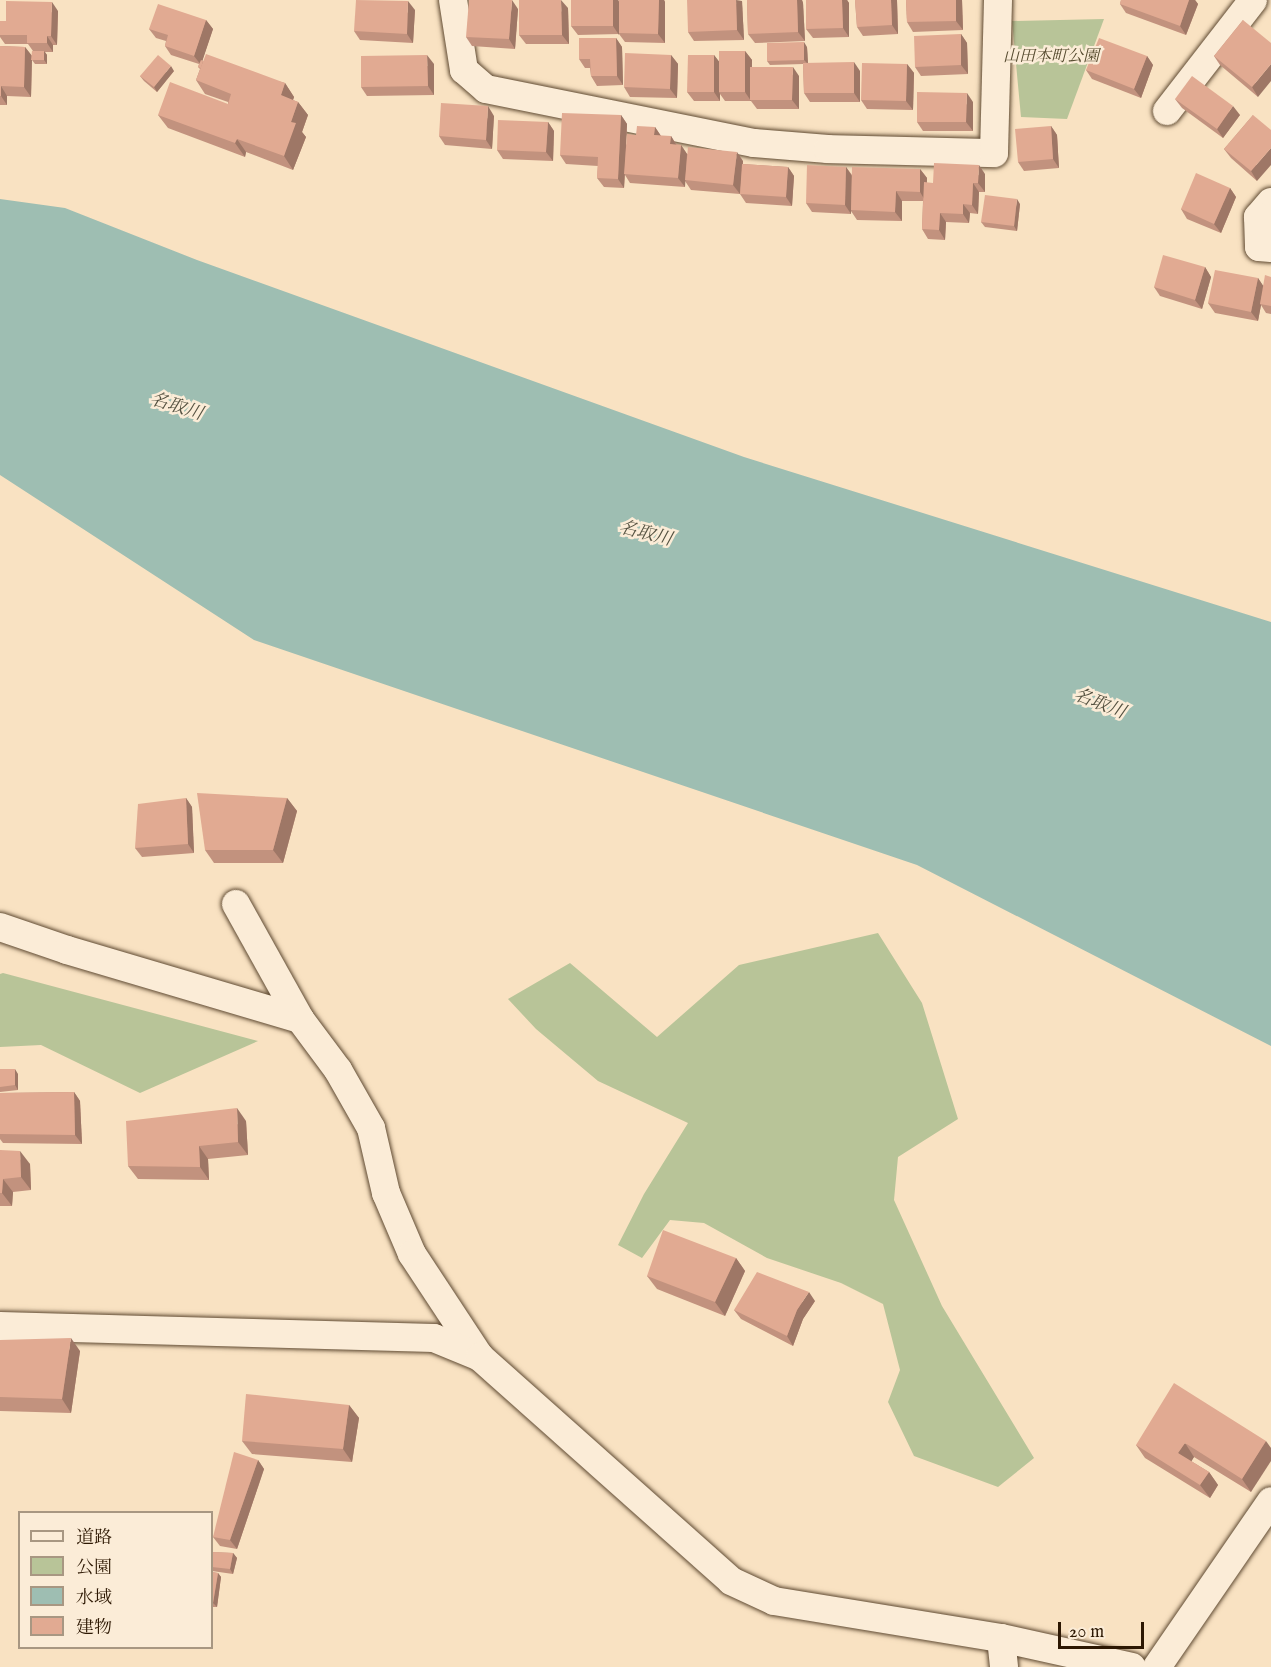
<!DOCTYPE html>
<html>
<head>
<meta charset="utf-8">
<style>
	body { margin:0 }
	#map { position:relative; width:1271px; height:1667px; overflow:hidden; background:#f9e2c2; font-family:"IM FELL English","Noto Serif JP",serif }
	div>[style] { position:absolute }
	.green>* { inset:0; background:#b8c498 }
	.water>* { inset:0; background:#9ebeb2 }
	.roads { filter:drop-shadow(0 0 2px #5f4a32) drop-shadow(0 0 2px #5f4a32) }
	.minor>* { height:28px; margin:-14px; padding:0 14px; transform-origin:14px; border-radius:14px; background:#fbecd7 }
	.wall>* { inset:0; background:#c2927e }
	.shaded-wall>* { inset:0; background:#9e7766 }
	.building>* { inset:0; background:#e1aa92 }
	span { translate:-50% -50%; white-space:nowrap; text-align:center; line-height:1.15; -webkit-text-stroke:5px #fbecd7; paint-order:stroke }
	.park-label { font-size:16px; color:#564b2f; font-style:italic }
	.water-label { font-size:18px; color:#545140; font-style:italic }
	.legend { position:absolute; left:18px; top:1511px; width:195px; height:138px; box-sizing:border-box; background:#fbecd7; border:2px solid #a89782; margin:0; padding:8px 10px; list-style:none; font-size:18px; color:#2c1702 }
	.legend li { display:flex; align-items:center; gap:12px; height:30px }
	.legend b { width:30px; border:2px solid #a89782 }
	.scale { position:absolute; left:1058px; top:1622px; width:86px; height:27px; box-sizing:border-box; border:3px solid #2c1702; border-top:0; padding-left:8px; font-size:18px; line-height:21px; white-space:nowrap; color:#2c1702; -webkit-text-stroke:4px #fbecd7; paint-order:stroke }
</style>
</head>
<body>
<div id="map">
	<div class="green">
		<i style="clip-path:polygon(1104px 19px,1067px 119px,1021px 117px,1012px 21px)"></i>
		<i style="clip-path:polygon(878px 933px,922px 1003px,958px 1119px,898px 1157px,894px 1200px,942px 1306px,1034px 1458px,998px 1487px,914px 1456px,888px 1402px,900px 1370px,883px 1304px,841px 1283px,767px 1258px,704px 1223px,670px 1220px,642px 1258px,618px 1245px,644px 1194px,688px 1123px,598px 1081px,536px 1029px,508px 999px,570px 963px,657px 1037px,739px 965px)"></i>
		<i style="clip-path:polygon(3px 973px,258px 1041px,140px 1093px,41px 1045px,0 1047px,0 974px)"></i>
	</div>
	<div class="water">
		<i style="clip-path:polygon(0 199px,65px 208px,197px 260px,744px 457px,1271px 622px,1271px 1046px,917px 865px,254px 640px,0 475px)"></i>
	</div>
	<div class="roads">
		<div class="minor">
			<i style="left:453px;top:0;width:71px;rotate:81.1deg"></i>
			<i style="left:464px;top:70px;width:29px;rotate:41deg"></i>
			<i style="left:486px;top:89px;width:273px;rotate:11.4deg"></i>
			<i style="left:754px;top:143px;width:74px;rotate:4.6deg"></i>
			<i style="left:828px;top:149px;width:166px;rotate:1.4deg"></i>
			<i style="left:994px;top:153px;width:153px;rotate:-88.5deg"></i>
			<i style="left:1167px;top:111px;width:140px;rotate:-52.2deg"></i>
			<i style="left:1271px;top:202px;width:20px;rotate:131deg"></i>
			<i style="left:1258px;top:217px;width:30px;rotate:88deg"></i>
			<i style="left:1259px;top:247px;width:12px;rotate:5deg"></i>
			<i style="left:236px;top:904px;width:132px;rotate:60.9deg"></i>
			<i style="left:0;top:927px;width:71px;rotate:18.9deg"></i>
			<i style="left:67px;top:950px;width:243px;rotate:16.5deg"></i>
			<i style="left:300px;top:1019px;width:64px;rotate:53.3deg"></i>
			<i style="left:338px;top:1070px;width:67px;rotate:60.4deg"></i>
			<i style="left:371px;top:1128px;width:67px;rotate:77deg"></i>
			<i style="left:386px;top:1193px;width:66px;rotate:66.9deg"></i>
			<i style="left:412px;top:1254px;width:123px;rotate:56.6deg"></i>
			<i style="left:0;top:1326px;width:434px;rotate:1.6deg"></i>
			<i style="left:434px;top:1338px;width:50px;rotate:22.4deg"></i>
			<i style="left:480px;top:1357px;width:336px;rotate:41.7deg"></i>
			<i style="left:731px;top:1581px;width:47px;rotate:24.9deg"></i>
			<i style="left:774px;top:1601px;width:230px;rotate:9.3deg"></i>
			<i style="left:1001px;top:1638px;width:134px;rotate:12.5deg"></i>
			<i style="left:1001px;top:1638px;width:29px;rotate:84deg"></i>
			<i style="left:1157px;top:1667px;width:201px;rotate:-55.5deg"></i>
		</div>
	</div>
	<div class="wall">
		<i style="clip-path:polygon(571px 0,618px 0,619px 1px,619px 0,664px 0,665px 2px,665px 43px,625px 42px,619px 34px,578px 35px,571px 26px)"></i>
		<i style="clip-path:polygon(747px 0,802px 0,803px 3px,805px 41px,755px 43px,748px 34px)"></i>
		<i style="clip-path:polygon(806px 0,847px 0,849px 3px,849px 37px,813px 38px,806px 29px)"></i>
		<i style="clip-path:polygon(855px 0,897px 0,898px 34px,863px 36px,857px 27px)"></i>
		<i style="clip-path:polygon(906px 0,962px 0,963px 30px,913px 32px,907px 22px)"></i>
		<i style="clip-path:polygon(1121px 0,1195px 0,1198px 4px,1186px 35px,1126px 13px,1120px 4px)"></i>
		<i style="clip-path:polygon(742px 1px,744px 40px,694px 41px,688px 32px)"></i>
		<i style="clip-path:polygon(568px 8px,569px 44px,526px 44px,519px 35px)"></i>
		<i style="clip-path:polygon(518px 9px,515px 49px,472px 46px,466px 37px)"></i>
		<i style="clip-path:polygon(415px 10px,413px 43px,360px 40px,354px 31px)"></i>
		<i style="clip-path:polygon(58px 11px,57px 45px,53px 45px,53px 52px,45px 52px,47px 55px,47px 64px,35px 64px,32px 60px,31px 97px,7px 96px,7px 105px,0 105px,0 46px,25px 47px,32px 56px,33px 51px,28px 44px,5px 44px,0 37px,0 21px,6px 21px)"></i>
		<i style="clip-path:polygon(206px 20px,213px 29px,202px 61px,285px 83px,294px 97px,293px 100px,298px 102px,308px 115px,302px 132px,306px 137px,293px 170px,246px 152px,245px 157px,168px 128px,158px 115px,228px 104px,228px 102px,205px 94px,196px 80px,200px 69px,198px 67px,199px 64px,171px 55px,165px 46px,166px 41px,156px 38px,149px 29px)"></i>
		<i style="clip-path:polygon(1243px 20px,1258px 97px,1220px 65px,1214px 56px)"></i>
		<i style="clip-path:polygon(961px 34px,967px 43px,968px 74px,921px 76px,915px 67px)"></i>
		<i style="clip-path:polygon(616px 38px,622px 47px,623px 85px,597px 86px,591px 76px,590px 68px,585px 68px,579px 59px)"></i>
		<i style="clip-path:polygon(807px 47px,808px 63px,860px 71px,860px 102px,810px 102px,804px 93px,803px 64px,770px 65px,767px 61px)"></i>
		<i style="clip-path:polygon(745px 51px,752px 60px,752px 67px,799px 76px,799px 109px,757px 109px,751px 101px,725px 101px,720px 94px,720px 101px,694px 101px,687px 92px,714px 55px,719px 62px)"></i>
		<i style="clip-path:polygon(671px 55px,678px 64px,677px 98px,630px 97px,624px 87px)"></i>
		<i style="clip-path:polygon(1147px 56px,1153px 65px,1141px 98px,1092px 79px,1086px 70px)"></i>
		<i style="clip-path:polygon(434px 64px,434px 95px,367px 96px,361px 87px)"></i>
		<i style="clip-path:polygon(907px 64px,914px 73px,913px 110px,867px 109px,861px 100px)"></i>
		<i style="clip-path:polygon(174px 71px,157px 92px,144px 81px,140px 76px)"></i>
		<i style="clip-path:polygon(1175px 99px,1240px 115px,1223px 138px,1182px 108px)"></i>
		<i style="clip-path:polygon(973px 102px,973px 131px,923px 131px,917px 122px)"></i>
		<i style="clip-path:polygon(621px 115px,627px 124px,626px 145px,636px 135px,655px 127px,661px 136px,671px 136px,676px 144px,681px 145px,687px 154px,743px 161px,743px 164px,788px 167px,794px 176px,792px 206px,746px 203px,740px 194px,740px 187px,740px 194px,691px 190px,685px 181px,685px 187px,630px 183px,625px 175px,624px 188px,604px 187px,597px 178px,598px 166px,566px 164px,560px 155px)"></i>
		<i style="clip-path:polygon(1253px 115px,1257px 181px,1231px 158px,1224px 149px)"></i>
		<i style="clip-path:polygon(494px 116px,492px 149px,445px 145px,439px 136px)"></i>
		<i style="clip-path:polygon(548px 122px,554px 131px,553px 161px,503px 159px,497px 150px)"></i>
		<i style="clip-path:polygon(1051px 126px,1057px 135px,1059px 168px,1024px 171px,1018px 162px)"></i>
		<i style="clip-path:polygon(846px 167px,852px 175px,920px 169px,927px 178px,927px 183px,933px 183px,985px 174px,985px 192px,979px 192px,978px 214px,970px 213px,969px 223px,946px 222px,945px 240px,928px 239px,922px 229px,923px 201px,902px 201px,902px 221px,857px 220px,851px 211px,851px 214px,812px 212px,806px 203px)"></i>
		<i style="clip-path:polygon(1230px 188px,1236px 197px,1221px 233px,1187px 219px,1181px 209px)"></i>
		<i style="clip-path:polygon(1020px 204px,1017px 231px,985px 227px,981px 222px)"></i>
		<i style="clip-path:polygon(1205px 267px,1211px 277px,1202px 309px,1160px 296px,1154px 287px)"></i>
		<i style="clip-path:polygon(1271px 277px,1271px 314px,1266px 313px,1261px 305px,1258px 321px,1215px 313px,1208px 303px,1258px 278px,1263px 286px)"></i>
		<i style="clip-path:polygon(186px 798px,192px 807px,194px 853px,142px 857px,135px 848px)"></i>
		<i style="clip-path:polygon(287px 798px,297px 811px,283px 863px,214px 863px,205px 850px)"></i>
		<i style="clip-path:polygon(0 1069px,18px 1074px,18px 1090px,0 1092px)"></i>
		<i style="clip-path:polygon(74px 1092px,80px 1101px,82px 1144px,3px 1143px,0 1139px,0 1093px)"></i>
		<i style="clip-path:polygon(246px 1121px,248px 1155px,208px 1159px,209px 1180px,138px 1179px,128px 1166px)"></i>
		<i style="clip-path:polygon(0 1150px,30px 1164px,31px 1190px,13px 1192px,12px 1206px,0 1206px)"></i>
		<i style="clip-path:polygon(736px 1258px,745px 1271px,725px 1316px,657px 1289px,647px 1276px)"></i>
		<i style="clip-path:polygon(815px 1301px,803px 1319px,793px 1346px,741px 1319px,734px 1310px)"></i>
		<i style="clip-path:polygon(0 1340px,80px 1351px,71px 1413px,0 1411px)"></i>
		<i style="clip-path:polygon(349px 1405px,359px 1418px,352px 1462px,252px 1454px,242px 1441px)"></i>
		<i style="clip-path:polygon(1266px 1441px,1251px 1492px,1194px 1457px,1191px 1461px,1209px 1472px,1218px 1485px,1210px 1498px,1145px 1458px,1136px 1445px)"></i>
		<i style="clip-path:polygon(258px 1460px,264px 1469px,237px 1549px,220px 1546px,213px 1537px)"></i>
		<i style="clip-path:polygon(212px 1552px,233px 1553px,237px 1558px,233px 1574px,212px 1571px)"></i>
		<i style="clip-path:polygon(212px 1572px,218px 1573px,221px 1577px,217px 1607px,212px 1607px)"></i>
	</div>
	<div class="shaded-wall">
		<i style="clip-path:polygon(512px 0,518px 9px,515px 49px,509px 39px)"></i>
		<i style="clip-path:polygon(561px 0,568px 8px,569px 44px,562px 35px)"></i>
		<i style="clip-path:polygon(613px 0,618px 0,619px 2px,619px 35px,613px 26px)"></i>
		<i style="clip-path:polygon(659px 0,664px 0,665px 2px,665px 43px,658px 34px)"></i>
		<i style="clip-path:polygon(736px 0,742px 1px,744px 40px,737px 30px)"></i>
		<i style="clip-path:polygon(797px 0,802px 0,803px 3px,805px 41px,798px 32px)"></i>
		<i style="clip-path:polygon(842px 0,847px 0,849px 3px,849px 37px,843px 28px)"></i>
		<i style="clip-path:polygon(891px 0,897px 0,898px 34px,892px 25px)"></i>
		<i style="clip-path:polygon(956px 0,962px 0,963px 30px,956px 21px)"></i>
		<i style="clip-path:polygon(1189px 0,1195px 0,1198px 4px,1186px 35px,1180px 26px)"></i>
		<i style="clip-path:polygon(408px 1px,415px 10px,413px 43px,407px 34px)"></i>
		<i style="clip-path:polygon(52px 2px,58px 11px,57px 45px,51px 36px)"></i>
		<i style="clip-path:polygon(206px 20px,213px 29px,201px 65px,194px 56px)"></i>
		<i style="clip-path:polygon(961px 34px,967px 43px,968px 74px,961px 65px)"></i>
		<i style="clip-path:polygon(47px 36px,53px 45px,53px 52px,47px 43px)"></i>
		<i style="clip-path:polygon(616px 38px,622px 47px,623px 85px,617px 76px)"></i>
		<i style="clip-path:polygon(804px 42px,807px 47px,808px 64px,804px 60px)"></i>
		<i style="clip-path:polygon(25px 47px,32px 56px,31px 97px,24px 87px)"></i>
		<i style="clip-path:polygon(44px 51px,47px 55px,47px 64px,44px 60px)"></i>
		<i style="clip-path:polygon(745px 51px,752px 60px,751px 101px,745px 92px)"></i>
		<i style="clip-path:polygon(427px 55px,434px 64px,434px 95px,428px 86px)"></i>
		<i style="clip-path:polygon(671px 55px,678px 64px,677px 98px,670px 89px)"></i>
		<i style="clip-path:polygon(714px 55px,721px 64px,719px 92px,720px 94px,720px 101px,714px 92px)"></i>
		<i style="clip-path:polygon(1147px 56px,1153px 65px,1141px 98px,1134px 89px)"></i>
		<i style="clip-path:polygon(854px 62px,860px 71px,860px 102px,854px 93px)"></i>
		<i style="clip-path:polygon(907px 64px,914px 73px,913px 110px,906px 101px)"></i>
		<i style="clip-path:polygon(1271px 64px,1271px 81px,1258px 97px,1252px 87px)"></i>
		<i style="clip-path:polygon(171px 66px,174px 71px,157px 92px,154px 87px)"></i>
		<i style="clip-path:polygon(793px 67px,799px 76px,799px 109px,792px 100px)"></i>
		<i style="clip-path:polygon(285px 83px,294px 97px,290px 109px,281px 95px)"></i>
		<i style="clip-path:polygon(1px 86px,7px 96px,7px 105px,1px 96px)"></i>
		<i style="clip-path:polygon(967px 93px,973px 102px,973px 131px,966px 122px)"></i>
		<i style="clip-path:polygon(298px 102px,308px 115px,302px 132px,306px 137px,293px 170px,284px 156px,291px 122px)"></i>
		<i style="clip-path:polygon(488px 106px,494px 116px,492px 149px,486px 140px)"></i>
		<i style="clip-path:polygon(1233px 106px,1240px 115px,1223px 138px,1217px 129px)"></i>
		<i style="clip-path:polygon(621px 115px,627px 124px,624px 188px,618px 179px)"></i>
		<i style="clip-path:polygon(548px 122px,554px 131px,553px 161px,546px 152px)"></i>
		<i style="clip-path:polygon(1051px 126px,1057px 135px,1059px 168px,1053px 159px)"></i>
		<i style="clip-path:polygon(655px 127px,661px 136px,654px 135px)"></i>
		<i style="clip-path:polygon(671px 136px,677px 146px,670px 144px)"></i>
		<i style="clip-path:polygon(237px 139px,246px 152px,245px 157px,235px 143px)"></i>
		<i style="clip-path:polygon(681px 145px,687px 154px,685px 187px,678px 178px)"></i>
		<i style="clip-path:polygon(1271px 148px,1271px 165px,1257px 181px,1251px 171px)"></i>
		<i style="clip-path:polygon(737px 152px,743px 161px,740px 194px,733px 185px)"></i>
		<i style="clip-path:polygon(979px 165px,985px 174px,985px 192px,978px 183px)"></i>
		<i style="clip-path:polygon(788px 167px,794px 176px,792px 206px,786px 197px)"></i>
		<i style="clip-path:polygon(846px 167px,852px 176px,851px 214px,845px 205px)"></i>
		<i style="clip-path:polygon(920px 169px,927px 178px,926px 202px,920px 192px)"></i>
		<i style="clip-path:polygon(973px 183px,979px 192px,978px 214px,972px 205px)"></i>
		<i style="clip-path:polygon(1230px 188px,1236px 197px,1221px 233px,1214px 224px)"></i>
		<i style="clip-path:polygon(896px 191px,902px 201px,902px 221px,895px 212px)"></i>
		<i style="clip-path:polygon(1017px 199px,1020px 204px,1017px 231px,1014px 226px)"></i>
		<i style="clip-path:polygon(963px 204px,970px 213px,969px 223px,963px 214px)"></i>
		<i style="clip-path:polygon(940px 213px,946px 222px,945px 240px,939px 230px)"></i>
		<i style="clip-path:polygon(1205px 267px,1211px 277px,1202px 309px,1195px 300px)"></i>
		<i style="clip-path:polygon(1258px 278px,1264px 287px,1260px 304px,1261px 305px,1258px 321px,1251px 312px)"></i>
		<i style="clip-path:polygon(186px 798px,192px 807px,194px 853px,188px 844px)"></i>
		<i style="clip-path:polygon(287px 798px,297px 811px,283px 863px,273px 850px)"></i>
		<i style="clip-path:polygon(15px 1069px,18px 1074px,18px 1090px,15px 1085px)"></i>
		<i style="clip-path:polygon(74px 1092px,80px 1101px,82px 1144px,75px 1135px)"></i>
		<i style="clip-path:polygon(237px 1108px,246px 1121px,248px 1155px,238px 1142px)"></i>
		<i style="clip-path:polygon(199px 1146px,208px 1159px,209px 1180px,200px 1167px)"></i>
		<i style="clip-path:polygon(20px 1151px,30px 1164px,31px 1190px,21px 1177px)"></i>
		<i style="clip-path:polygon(3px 1179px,13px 1192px,12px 1206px,2px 1193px)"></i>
		<i style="clip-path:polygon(736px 1258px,745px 1271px,725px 1316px,715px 1302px)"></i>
		<i style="clip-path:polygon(809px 1292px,815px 1301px,803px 1319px,793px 1346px,787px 1336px,797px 1310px)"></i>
		<i style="clip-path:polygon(71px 1338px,80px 1351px,71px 1413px,62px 1399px)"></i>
		<i style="clip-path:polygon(349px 1405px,359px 1418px,352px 1462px,343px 1449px)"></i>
		<i style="clip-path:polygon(1266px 1441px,1271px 1448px,1271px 1461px,1251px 1492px,1242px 1479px)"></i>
		<i style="clip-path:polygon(1185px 1443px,1194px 1457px,1188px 1467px,1178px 1453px)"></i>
		<i style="clip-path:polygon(258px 1460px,264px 1469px,237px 1549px,230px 1540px)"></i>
		<i style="clip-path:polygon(1209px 1472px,1218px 1485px,1210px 1498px,1200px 1485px)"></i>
		<i style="clip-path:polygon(233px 1553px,237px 1558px,233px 1574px,230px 1569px)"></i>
		<i style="clip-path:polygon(218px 1573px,221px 1577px,217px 1607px,213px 1603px)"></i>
	</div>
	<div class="building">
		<i style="clip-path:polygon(356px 0,408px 1px,407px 34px,354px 31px)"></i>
		<i style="clip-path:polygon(469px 0,512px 0,509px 39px,466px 37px)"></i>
		<i style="clip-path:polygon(519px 0,561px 0,562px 35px,519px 35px)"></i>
		<i style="clip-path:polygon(571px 0,613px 0,613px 26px,571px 26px)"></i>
		<i style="clip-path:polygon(619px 0,659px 0,658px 34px,619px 33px)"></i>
		<i style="clip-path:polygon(687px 0,736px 0,737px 30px,688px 32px)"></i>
		<i style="clip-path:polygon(747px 0,797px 0,798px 32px,748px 34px)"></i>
		<i style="clip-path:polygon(806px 0,842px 0,843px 28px,806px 29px)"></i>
		<i style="clip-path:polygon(855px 0,891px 0,892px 25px,857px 27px)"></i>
		<i style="clip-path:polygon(906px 0,956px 0,956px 21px,907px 22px)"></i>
		<i style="clip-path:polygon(1121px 0,1189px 0,1180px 26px,1120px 4px)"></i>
		<i style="clip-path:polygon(6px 1px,52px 2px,51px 36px,47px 36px,47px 43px,27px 43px,27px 35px,0 35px,0 21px,6px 21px)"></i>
		<i style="clip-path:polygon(158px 4px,206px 20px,194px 56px,165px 46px,168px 35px,149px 29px)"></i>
		<i style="clip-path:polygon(1243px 20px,1271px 43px,1271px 64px,1252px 87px,1214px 56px)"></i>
		<i style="clip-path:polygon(961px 34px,961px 65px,915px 67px,914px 36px)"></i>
		<i style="clip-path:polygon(579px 38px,616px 38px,617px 76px,591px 76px,590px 59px,579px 59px)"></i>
		<i style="clip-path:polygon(1099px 38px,1147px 56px,1134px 89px,1086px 70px)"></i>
		<i style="clip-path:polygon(804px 42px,804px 60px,767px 61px,767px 43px)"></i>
		<i style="clip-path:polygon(0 46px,25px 47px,24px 87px,1px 86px,1px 96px,0 96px)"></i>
		<i style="clip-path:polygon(32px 51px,44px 51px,44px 60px,31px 60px)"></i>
		<i style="clip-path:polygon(719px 51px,745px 51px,745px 92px,719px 92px)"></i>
		<i style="clip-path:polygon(625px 53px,671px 55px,670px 89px,624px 87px)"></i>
		<i style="clip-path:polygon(206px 54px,285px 83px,281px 95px,298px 102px,291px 122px,296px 123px,284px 156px,237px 139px,235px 143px,158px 115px,170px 82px,228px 104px,231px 94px,196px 80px)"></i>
		<i style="clip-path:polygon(158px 55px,171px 66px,154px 87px,140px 76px)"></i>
		<i style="clip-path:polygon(427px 55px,428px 86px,361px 87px,361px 56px)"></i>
		<i style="clip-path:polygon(688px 55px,714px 55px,714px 92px,687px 92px)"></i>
		<i style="clip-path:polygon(201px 60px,203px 61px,201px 68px,198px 67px)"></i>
		<i style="clip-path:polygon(854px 62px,854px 93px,804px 93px,803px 63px)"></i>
		<i style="clip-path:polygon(862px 63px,907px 64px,906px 101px,861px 100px)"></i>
		<i style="clip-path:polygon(750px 67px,793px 67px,792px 100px,750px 100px)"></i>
		<i style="clip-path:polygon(1192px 76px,1233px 106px,1217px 129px,1175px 99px)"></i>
		<i style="clip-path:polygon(917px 92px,967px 93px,966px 122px,917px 122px)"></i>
		<i style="clip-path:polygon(441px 103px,488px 106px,486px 140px,439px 136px)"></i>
		<i style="clip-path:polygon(562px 113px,621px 115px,618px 179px,597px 178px,598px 157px,560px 155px)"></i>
		<i style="clip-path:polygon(1253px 115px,1271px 130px,1271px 148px,1251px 171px,1224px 149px)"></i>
		<i style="clip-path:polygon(498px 120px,548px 122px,546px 152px,497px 150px)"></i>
		<i style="clip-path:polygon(637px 126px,655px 127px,654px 135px,671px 136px,670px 144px,681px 145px,678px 178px,624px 174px,627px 134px,636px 135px)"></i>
		<i style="clip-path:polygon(1051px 126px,1053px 159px,1018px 162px,1015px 129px)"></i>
		<i style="clip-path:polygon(688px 147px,737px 152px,733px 185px,685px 180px)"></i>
		<i style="clip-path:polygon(934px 163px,979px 165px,978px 183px,973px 183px,972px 205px,963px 204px,963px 214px,940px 213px,939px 230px,922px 229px,924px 182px,933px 183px)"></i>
		<i style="clip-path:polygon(742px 164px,788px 167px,786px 197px,740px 194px)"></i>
		<i style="clip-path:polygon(807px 165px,846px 167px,845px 205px,806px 203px)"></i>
		<i style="clip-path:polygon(852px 167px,920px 169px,920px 192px,896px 191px,895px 212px,851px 210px)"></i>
		<i style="clip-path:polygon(1196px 173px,1230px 188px,1214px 224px,1181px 209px)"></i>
		<i style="clip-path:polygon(985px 195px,1017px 199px,1014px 226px,981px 222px)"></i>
		<i style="clip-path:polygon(1163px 255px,1205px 267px,1195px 300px,1154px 287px)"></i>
		<i style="clip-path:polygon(1215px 270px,1258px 278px,1251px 312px,1208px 303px)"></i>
		<i style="clip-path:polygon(1265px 275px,1271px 277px,1271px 306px,1260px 304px)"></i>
		<i style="clip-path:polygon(197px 793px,287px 798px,273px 850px,205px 850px)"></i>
		<i style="clip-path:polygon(186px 798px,188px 844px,135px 848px,138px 804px)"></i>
		<i style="clip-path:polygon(0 1069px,15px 1069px,15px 1085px,0 1087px)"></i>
		<i style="clip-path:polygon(74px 1092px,75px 1135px,0 1134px,0 1093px)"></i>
		<i style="clip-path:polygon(237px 1108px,238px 1142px,199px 1146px,200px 1167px,128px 1166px,126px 1121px)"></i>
		<i style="clip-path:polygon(0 1150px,20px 1151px,21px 1177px,3px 1179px,2px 1193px,0 1193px)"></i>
		<i style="clip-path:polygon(663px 1230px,736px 1258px,715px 1302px,647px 1276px)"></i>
		<i style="clip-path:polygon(757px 1272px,809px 1292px,797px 1310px,787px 1336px,734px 1310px)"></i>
		<i style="clip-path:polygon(71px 1338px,62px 1399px,0 1397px,0 1340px)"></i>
		<i style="clip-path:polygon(1174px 1383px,1266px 1441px,1242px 1479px,1185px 1443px,1178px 1453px,1209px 1472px,1200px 1485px,1136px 1445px)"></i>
		<i style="clip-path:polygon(246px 1394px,349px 1405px,343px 1449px,242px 1441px)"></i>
		<i style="clip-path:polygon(234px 1452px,258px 1460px,230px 1540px,213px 1537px)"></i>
		<i style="clip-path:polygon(212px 1552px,233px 1553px,230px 1569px,212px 1567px)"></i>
		<i style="clip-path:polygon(212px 1572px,218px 1573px,213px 1603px,212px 1603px)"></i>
	</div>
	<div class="park-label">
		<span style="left:1051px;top:57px">山田本町公園</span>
	</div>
	<div class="water-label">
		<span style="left:176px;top:408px;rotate:17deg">名取川</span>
		<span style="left:645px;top:535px;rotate:14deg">名取川</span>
		<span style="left:1099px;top:705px;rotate:21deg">名取川</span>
	</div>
	<ul class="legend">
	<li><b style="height:8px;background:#fbecd7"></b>道路</li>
	<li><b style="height:16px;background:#b8c498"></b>公園</li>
	<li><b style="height:16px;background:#9ebeb2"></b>水域</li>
	<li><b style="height:16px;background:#e1aa92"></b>建物</li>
	</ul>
	<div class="scale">20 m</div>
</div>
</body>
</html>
